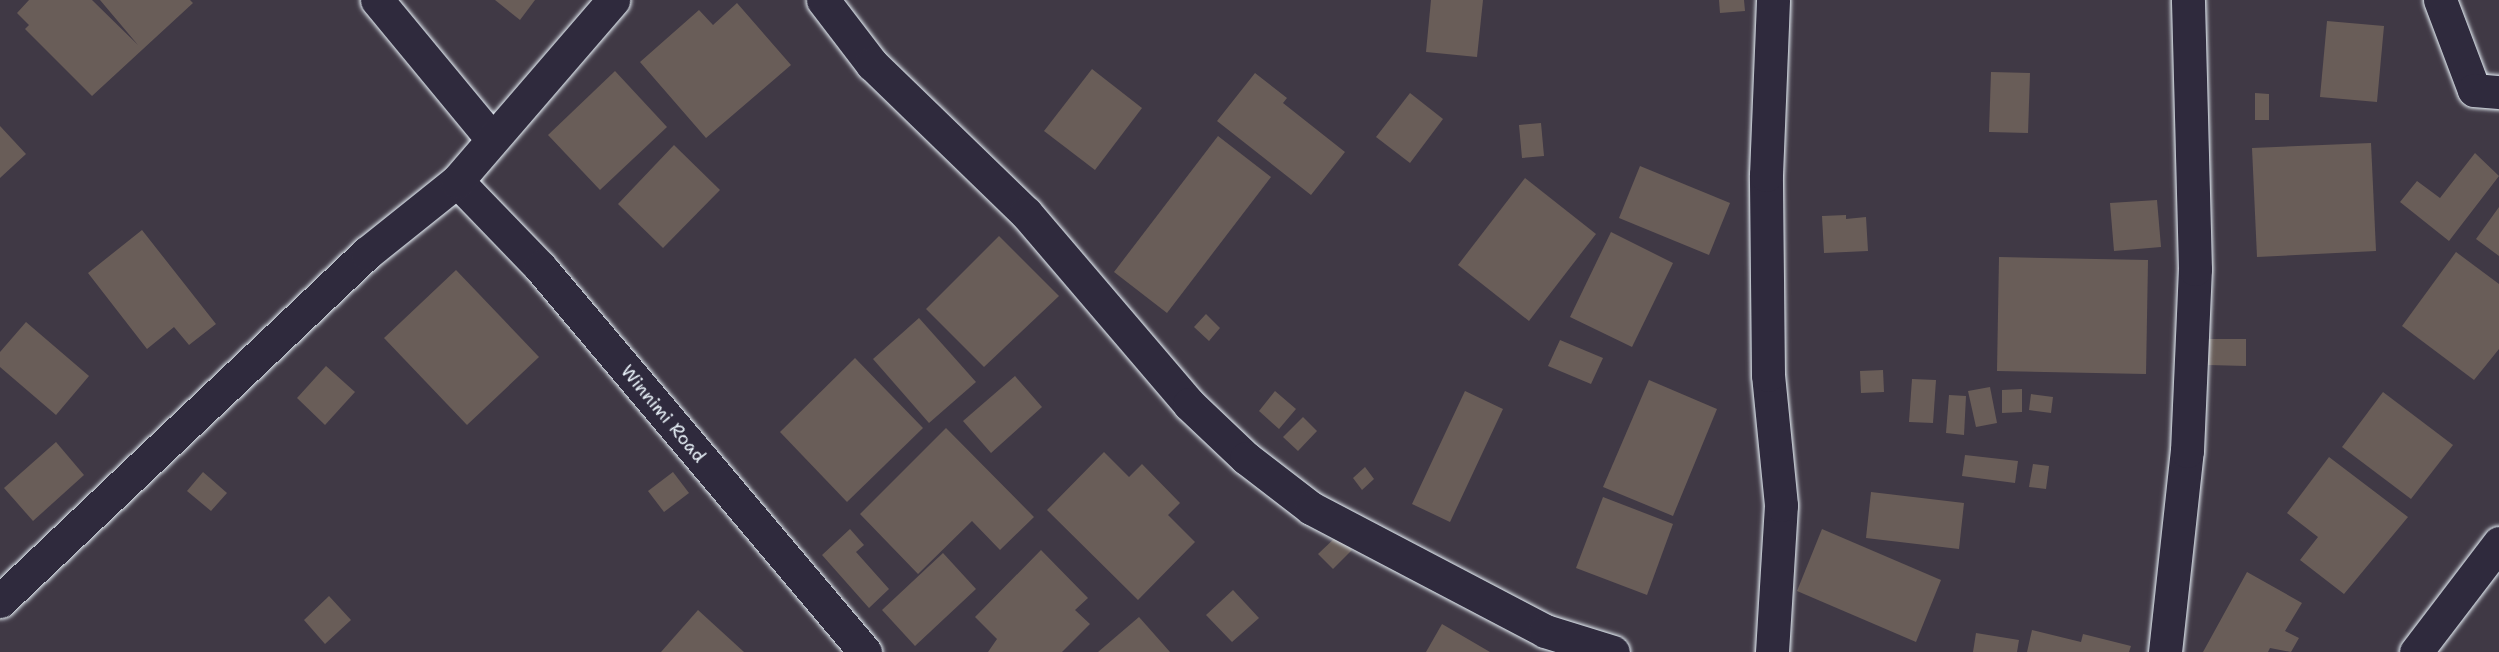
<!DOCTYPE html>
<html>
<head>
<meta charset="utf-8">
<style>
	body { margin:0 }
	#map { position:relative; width:2499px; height:652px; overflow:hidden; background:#403945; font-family:"Shantell Sans",sans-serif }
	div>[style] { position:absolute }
	.building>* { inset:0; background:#695d58 }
	.roads { filter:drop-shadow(0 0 2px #e8f1f8) drop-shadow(0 0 2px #e8f1f8) }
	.street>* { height:33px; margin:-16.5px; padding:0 16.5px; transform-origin:16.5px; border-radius:16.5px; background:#2f2a3d }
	span { translate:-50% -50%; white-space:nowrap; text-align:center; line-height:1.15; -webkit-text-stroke:4.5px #2f2a3d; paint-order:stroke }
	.street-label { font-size:18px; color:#e8f1f8 }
</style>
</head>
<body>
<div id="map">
	<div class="building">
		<i style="clip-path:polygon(29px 0,92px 0,138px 45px,100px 0,190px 0,193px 3px,92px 96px,25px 29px,29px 25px,17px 13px)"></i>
		<i style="clip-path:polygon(495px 0,535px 0,520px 20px)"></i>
		<i style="clip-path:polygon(1431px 0,1483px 0,1477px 57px,1426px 52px)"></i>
		<i style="clip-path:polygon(1719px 0,1744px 0,1745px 11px,1720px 13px)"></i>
		<i style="clip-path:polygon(737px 3px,791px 65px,706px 138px,640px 62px,699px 10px,713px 25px)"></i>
		<i style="clip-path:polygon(2327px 21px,2384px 26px,2377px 102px,2320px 97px)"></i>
		<i style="clip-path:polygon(1092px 69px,1142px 108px,1095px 170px,1044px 131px)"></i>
		<i style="clip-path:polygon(615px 71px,667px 127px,600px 190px,548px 135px)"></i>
		<i style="clip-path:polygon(1991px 72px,2030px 73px,2028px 133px,1989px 132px)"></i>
		<i style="clip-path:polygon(1255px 73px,1287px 98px,1283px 103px,1345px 152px,1311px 195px,1217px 121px)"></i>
		<i style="clip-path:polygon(1410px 93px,1443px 119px,1410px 163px,1376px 137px)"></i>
		<i style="clip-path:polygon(2255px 93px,2269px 94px,2269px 120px,2255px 120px)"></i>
		<i style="clip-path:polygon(1541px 123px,1544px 156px,1522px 158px,1519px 125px)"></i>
		<i style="clip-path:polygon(0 126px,26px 154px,0 178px)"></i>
		<i style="clip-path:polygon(1218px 136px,1271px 177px,1167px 313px,1114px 272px)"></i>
		<i style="clip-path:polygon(2371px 143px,2376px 251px,2257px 257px,2252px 148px)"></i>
		<i style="clip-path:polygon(674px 145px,720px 190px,663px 248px,618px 204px)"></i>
		<i style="clip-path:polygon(2475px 153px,2499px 176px,2449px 241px,2400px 202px,2417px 181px,2440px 198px)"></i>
		<i style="clip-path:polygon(1640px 166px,1730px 203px,1709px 255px,1619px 218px)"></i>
		<i style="clip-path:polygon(1525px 178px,1596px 234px,1529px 321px,1458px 265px)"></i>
		<i style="clip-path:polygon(2157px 200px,2161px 247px,2114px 251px,2110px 203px)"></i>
		<i style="clip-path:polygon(2499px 207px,2499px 256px,2476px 239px)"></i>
		<i style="clip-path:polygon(1846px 215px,1846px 219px,1866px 217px,1868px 251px,1824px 253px,1822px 216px)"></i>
		<i style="clip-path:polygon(142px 230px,216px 324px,189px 345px,174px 327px,147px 349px,88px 273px)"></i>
		<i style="clip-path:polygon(1611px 232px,1673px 263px,1632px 347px,1570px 317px)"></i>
		<i style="clip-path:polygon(999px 236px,1059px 296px,984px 367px,926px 309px)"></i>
		<i style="clip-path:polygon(2456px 252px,2499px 284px,2499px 349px,2474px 380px,2402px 326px)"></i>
		<i style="clip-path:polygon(1999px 257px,2148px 260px,2146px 374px,1997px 371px)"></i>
		<i style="clip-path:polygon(456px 270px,539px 357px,467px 425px,384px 338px)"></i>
		<i style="clip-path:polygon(1206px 314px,1220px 328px,1209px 341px,1194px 327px)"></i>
		<i style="clip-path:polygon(919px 318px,976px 382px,929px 423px,873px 359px)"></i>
		<i style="clip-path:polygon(26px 322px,89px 376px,56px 415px,0 367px,0 352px)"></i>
		<i style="clip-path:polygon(2209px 339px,2246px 339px,2246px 366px,2208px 365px)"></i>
		<i style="clip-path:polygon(1560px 340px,1603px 358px,1591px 384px,1548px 366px)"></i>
		<i style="clip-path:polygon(855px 358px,923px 428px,847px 502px,780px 432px)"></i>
		<i style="clip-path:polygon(326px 366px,355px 392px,325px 425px,297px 398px)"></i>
		<i style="clip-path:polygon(1883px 370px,1884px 392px,1861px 393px,1860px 371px)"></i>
		<i style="clip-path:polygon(1015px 376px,1042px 407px,991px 453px,963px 421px)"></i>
		<i style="clip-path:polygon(1912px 379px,1936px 380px,1933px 423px,1909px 422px)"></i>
		<i style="clip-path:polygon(1649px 380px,1717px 409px,1673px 516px,1603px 487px)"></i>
		<i style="clip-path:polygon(1990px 387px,1997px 423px,1976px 427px,1968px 391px)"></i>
		<i style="clip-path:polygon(2022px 389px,2022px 412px,2002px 413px,2002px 390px)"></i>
		<i style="clip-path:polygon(1275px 391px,1296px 409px,1279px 429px,1259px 411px)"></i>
		<i style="clip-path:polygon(1465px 391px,1503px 409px,1450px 522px,1412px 504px)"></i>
		<i style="clip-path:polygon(2383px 392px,2453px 445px,2411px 499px,2342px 447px)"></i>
		<i style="clip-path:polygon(2031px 394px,2053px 397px,2051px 413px,2029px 410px)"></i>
		<i style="clip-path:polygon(1949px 395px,1966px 396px,1964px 435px,1946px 433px)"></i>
		<i style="clip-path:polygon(1303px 417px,1317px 431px,1298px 451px,1283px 437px)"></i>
		<i style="clip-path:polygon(946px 428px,1034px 517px,1000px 550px,972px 521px,918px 574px,860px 514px)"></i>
		<i style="clip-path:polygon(56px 442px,84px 475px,33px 521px,4px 488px)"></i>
		<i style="clip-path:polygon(1104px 452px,1129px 477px,1142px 464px,1180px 503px,1168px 515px,1195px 542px,1138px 600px,1047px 510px)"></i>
		<i style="clip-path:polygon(1965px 455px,2018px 461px,2015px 483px,1962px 476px)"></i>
		<i style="clip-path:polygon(2329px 457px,2408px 517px,2344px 594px,2300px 560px,2318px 537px,2287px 513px)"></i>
		<i style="clip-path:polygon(2033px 464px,2049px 466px,2046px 489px,2029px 487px)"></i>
		<i style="clip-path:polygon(1365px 467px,1374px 479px,1362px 490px,1353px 478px)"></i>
		<i style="clip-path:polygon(203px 472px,227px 493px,211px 511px,187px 491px)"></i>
		<i style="clip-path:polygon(673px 472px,689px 493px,664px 512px,648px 491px)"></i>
		<i style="clip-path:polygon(1871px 492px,1964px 503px,1959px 549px,1866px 538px)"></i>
		<i style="clip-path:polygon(1603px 497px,1673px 524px,1647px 595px,1576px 568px)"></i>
		<i style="clip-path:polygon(850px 529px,864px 545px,856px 552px,889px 589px,869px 608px,822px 555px)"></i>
		<i style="clip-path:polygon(1822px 529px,1941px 580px,1916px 642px,1797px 591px)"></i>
		<i style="clip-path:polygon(1338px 535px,1352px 550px,1333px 569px,1318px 554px)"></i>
		<i style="clip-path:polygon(1041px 550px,1088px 598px,1075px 610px,1090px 624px,1062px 652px,988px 652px,997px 639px,975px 617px)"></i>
		<i style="clip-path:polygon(943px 553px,976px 589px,915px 646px,882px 610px)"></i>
		<i style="clip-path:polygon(2247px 572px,2302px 603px,2285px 631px,2299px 638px,2291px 652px,2270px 648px,2268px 652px,2203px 652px)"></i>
		<i style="clip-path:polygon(1233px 590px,1259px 618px,1232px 642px,1206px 615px)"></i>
		<i style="clip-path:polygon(329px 596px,351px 620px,325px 644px,304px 620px)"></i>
		<i style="clip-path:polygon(698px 610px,744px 652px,661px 652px)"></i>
		<i style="clip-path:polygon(1139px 617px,1170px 652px,1098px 652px)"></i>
		<i style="clip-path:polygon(1442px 624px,1490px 652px,1426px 652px)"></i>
		<i style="clip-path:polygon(2032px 630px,2081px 642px,2083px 634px,2131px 646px,2129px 652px,2027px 652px)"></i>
		<i style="clip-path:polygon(1976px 633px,2019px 640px,2017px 652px,1973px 652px)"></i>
	</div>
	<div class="roads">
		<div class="street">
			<i style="left:377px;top:0;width:179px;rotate:50.4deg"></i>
			<i style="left:823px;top:0;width:81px;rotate:52.6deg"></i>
			<i style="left:872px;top:64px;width:214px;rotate:44.1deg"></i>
			<i style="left:1026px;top:213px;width:251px;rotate:49.5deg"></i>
			<i style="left:1189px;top:404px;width:79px;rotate:43.5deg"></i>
			<i style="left:1246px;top:458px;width:82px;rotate:37.6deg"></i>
			<i style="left:1311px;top:508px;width:264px;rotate:27.7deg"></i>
			<i style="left:1545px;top:631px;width:71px;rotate:17.2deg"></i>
			<i style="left:2440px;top:0;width:96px;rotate:69.3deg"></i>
			<i style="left:2474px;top:90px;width:25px;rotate:5deg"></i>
			<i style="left:457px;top:181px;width:120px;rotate:46deg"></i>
			<i style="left:540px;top:267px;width:504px;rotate:49.83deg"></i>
			<i style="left:0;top:601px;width:506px;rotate:-43.48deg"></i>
			<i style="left:367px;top:253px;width:115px;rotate:-38.7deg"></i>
			<i style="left:457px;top:181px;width:239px;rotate:-49.2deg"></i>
			<i style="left:1772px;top:652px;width:147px;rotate:-86.5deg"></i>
			<i style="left:1781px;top:505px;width:131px;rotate:-95.7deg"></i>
			<i style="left:1768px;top:375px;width:200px;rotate:-90.6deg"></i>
			<i style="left:1766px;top:175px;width:175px;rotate:-87.7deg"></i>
			<i style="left:2165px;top:652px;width:202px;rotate:-83.8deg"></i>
			<i style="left:2187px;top:451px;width:182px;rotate:-87.5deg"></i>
			<i style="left:2195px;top:269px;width:269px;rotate:-91.5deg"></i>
			<i style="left:2416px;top:652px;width:137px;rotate:-52.7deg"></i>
		</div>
	</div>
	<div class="street-label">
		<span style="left:663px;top:414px;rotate:50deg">Winnimi Road</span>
	</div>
</div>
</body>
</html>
